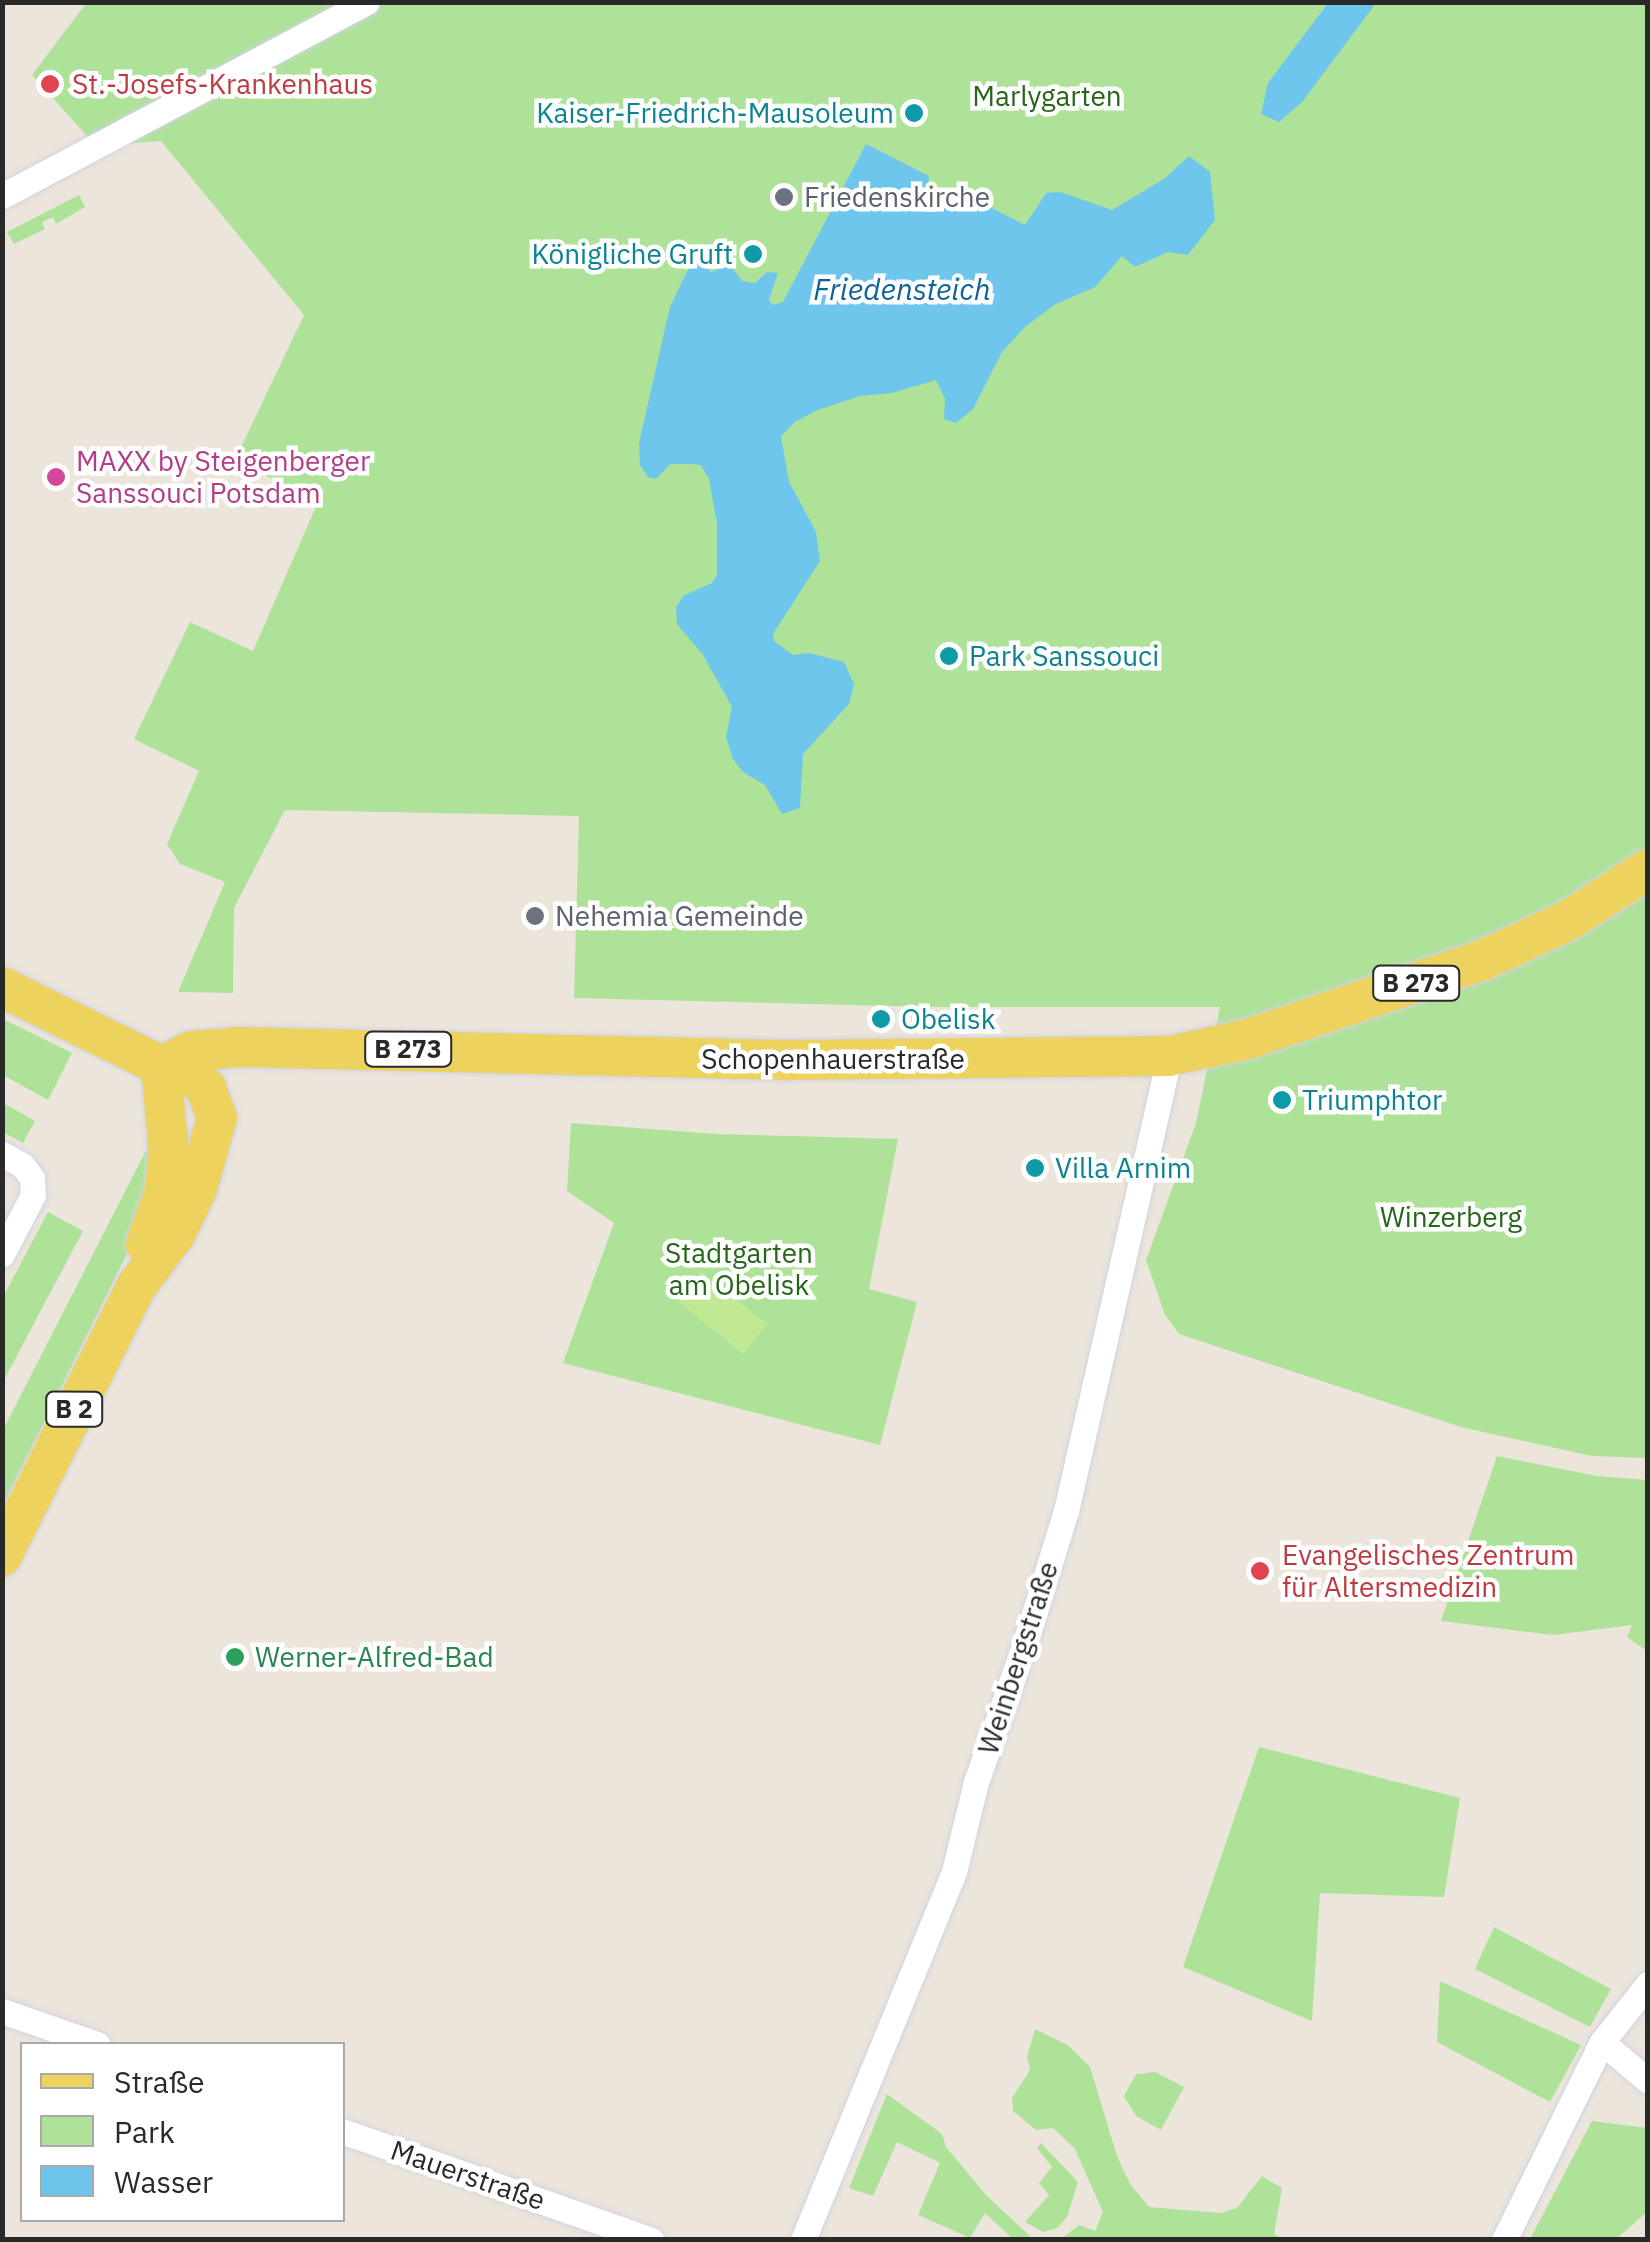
<!DOCTYPE html>
<html>
<head>
<meta charset="utf-8">
<style>
	body { margin:0 }
	#map { position:relative; width:1650px; height:2242px; overflow:hidden; background:#ece5db; font-family:"IBM Plex Sans",sans-serif }
	div>[style] { position:absolute }
	.green>* { inset:0; background:#aee298 }
	.pitch>* { inset:0; background:#c1e994 }
	.water>* { inset:0; background:#6fc6ec }
	.roads { filter:drop-shadow(0 0 2px #d1d3e2) drop-shadow(0 0 2px #d1d3e2) }
	.minor>* { height:25px; margin:-12.5px; padding:0 12.5px; transform-origin:12.5px; border-radius:12.5px; background:#fff }
	.primary>* { height:40px; margin:-20px; padding:0 20px; transform-origin:20px; border-radius:20px; background:#eed25e }
	.dots>* { width:28px; height:28px; translate:-50% -50%; box-sizing:border-box; border:5px solid #fff; border-radius:50% }
	span { translate:-50% -50%; white-space:nowrap; text-align:center; line-height:1.15; -webkit-text-stroke:9px #fff; paint-order:stroke }
	.shield-label span { padding:2px 8px; background:#fff; border:2px solid; border-radius:8px; -webkit-text-stroke-width:0 }
	.shield-label { font-size:25px; color:#292929; font-weight:700 }
	.health-label { font-size:28px; color:#be3a42 }
	.left { translate:0 -50%; text-align:left }
	.park-label { font-size:28px; color:#27651b }
	.culture-label { font-size:28px; color:#0d838f }
	.right { translate:-100% -50%; text-align:right }
	.worship-label { font-size:28px; color:#5b616d }
	.hotel-label { font-size:28px; color:#b23c85 }
	.street-label { font-size:28px; color:#292929 }
	.leisure-label { font-size:28px; color:#27864d }
	.water-label { font-size:30px; color:#0f6398; font-style:italic }
	.frame { position:absolute; inset:0; border:5px solid #292929; pointer-events:none }
	.legend { position:absolute; left:20px; top:2042px; width:325px; height:180px; box-sizing:border-box; background:#fff; border:2px solid #a9a9a9; margin:0; padding:12px 18px; list-style:none; font-size:30px; color:#292929 }
	.legend li { display:flex; align-items:center; gap:20px; height:50px }
	.legend b { width:50px; border:2px solid #a9a9a9 }
</style>
</head>
<body>
<div id="map">
	<div class="green">
		<i style="clip-path:polygon(87px 2px,1647px 3px,1647px 1458px,1592px 1456px,1461px 1427px,1179px 1334px,1165px 1315px,1146px 1260px,1196px 1123px,1220px 1007px,936px 1007px,574px 998px,579px 816px,285px 810px,234px 908px,233px 993px,178px 992px,225px 882px,180px 864px,167px 844px,199px 771px,134px 739px,190px 622px,253px 651px,318px 502px,235px 460px,304px 315px,161px 141px,96px 146px,32px 75px)"></i>
		<i style="clip-path:polygon(79px 195px,85px 207px,56px 224px,53px 217px,42px 222px,45px 229px,14px 244px,7px 232px)"></i>
		<i style="clip-path:polygon(3px 1019px,72px 1053px,48px 1100px,3px 1075px)"></i>
		<i style="clip-path:polygon(3px 1103px,35px 1121px,23px 1143px,3px 1132px)"></i>
		<i style="clip-path:polygon(571px 1123px,716px 1134px,898px 1139px,869px 1289px,917px 1302px,880px 1445px,563px 1363px,614px 1223px,567px 1191px)"></i>
		<i style="clip-path:polygon(157px 1129px,145px 1217px,3px 1506px,3px 1430px)"></i>
		<i style="clip-path:polygon(48px 1212px,83px 1231px,3px 1382px,3px 1297px)"></i>
		<i style="clip-path:polygon(1497px 1456px,1597px 1476px,1647px 1480px,1647px 1651px,1627px 1637px,1632px 1625px,1553px 1635px,1441px 1621px)"></i>
		<i style="clip-path:polygon(1259px 1747px,1460px 1798px,1444px 1897px,1320px 1893px,1312px 2021px,1183px 1967px)"></i>
		<i style="clip-path:polygon(1494px 1927px,1611px 1989px,1590px 2027px,1475px 1969px)"></i>
		<i style="clip-path:polygon(1440px 1981px,1581px 2045px,1550px 2102px,1437px 2042px)"></i>
		<i style="clip-path:polygon(1035px 2029px,1069px 2046px,1090px 2067px,1117px 2156px,1130px 2184px,1149px 2207px,1221px 2213px,1237px 2208px,1262px 2176px,1282px 2188px,1274px 2234px,1283px 2239px,1061px 2239px,1079px 2225px,1095px 2231px,1103px 2212px,1075px 2149px,1053px 2128px,1036px 2130px,1013px 2111px,1012px 2098px,1030px 2070px,1027px 2057px)"></i>
		<i style="clip-path:polygon(1155px 2072px,1184px 2087px,1161px 2130px,1136px 2116px,1124px 2096px,1136px 2074px)"></i>
		<i style="clip-path:polygon(887px 2094px,942px 2134px,946px 2147px,987px 2196px,1033px 2239px,1013px 2239px,985px 2213px,970px 2238px,918px 2215px,940px 2163px,897px 2142px,873px 2196px,849px 2188px)"></i>
		<i style="clip-path:polygon(1592px 2121px,1647px 2128px,1647px 2212px,1616px 2239px,1530px 2239px)"></i>
		<i style="clip-path:polygon(1041px 2143px,1078px 2182px,1067px 2217px,1057px 2228px,1043px 2232px,1025px 2222px,1049px 2195px,1039px 2183px,1052px 2167px,1037px 2148px)"></i>
	</div>
	<div class="pitch">
		<i style="clip-path:polygon(701px 1272px,767px 1324px,743px 1354px,678px 1301px)"></i>
	</div>
	<div class="water">
		<i style="clip-path:polygon(1328px 3px,1376px 3px,1302px 102px,1279px 122px,1261px 114px,1268px 83px)"></i>
		<i style="clip-path:polygon(866px 144px,929px 176px,928px 188px,937px 198px,949px 199px,959px 191px,1025px 225px,1046px 193px,1060px 192px,1112px 210px,1164px 179px,1189px 156px,1210px 172px,1215px 220px,1188px 255px,1168px 252px,1135px 267px,1122px 256px,1095px 287px,1056px 304px,1026px 326px,1002px 352px,973px 409px,956px 423px,944px 419px,945px 399px,936px 380px,892px 393px,860px 396px,815px 411px,795px 422px,781px 436px,789px 482px,816px 532px,820px 561px,773px 634px,774px 641px,793px 655px,809px 653px,844px 662px,854px 684px,849px 704px,803px 754px,800px 808px,782px 814px,765px 785px,743px 772px,733px 759px,726px 737px,732px 707px,703px 655px,677px 624px,676px 608px,683px 596px,712px 583px,717px 575px,717px 524px,709px 479px,701px 465px,690px 464px,670px 464px,656px 479px,648px 477px,640px 465px,639px 443px,670px 307px,694px 257px,711px 272px,719px 269px,729px 249px,732px 250px,734px 270px,742px 281px,755px 283px,767px 272px,778px 273px,769px 300px,773px 305px,783px 302px)"></i>
	</div>
	<div class="roads">
		<div class="minor">
			<i style="left:2px;top:196px;width:413px;rotate:-28deg"></i>
			<i style="left:2px;top:1154px;width:23px;rotate:29deg"></i>
			<i style="left:22px;top:1165px;width:16px;rotate:52deg"></i>
			<i style="left:32px;top:1178px;width:17px;rotate:87deg"></i>
			<i style="left:33px;top:1195px;width:67px;rotate:117.7deg"></i>
			<i style="left:2px;top:2011px;width:101px;rotate:19.2deg"></i>
			<i style="left:1602px;top:2042px;width:60px;rotate:40.3deg"></i>
			<i style="left:342px;top:2131px;width:328px;rotate:19.4deg"></i>
			<i style="left:803px;top:2240px;width:398px;rotate:-67.7deg"></i>
			<i style="left:954px;top:1872px;width:93px;rotate:-76.3deg"></i>
			<i style="left:976px;top:1782px;width:151px;rotate:-70.6deg"></i>
			<i style="left:1026px;top:1640px;width:135px;rotate:-72.8deg"></i>
			<i style="left:1066px;top:1511px;width:467px;rotate:-77.2deg"></i>
			<i style="left:1504px;top:2240px;width:221px;rotate:-63.7deg"></i>
			<i style="left:1602px;top:2042px;width:74px;rotate:-51.6deg"></i>
		</div>
		<div class="primary">
			<i style="left:2px;top:987px;width:178px;rotate:26.4deg"></i>
			<i style="left:161px;top:1066px;width:29px;rotate:14deg"></i>
			<i style="left:189px;top:1073px;width:23px;rotate:41deg"></i>
			<i style="left:206px;top:1088px;width:32px;rotate:70deg"></i>
			<i style="left:217px;top:1118px;width:74px;rotate:105.7deg"></i>
			<i style="left:197px;top:1189px;width:49px;rotate:115.5deg"></i>
			<i style="left:176px;top:1233px;width:67px;rotate:126.5deg"></i>
			<i style="left:136px;top:1287px;width:301px;rotate:116.5deg"></i>
			<i style="left:161px;top:1066px;width:34px;rotate:-26deg"></i>
			<i style="left:192px;top:1051px;width:47px;rotate:-4.9deg"></i>
			<i style="left:239px;top:1047px;width:545px;rotate:1.37deg"></i>
			<i style="left:784px;top:1060px;width:385px;rotate:-0.6deg"></i>
			<i style="left:1169px;top:1056px;width:81px;rotate:-12.1deg"></i>
			<i style="left:1248px;top:1039px;width:248px;rotate:-18.6deg"></i>
			<i style="left:1483px;top:960px;width:95px;rotate:-24.9deg"></i>
			<i style="left:1569px;top:920px;width:94px;rotate:-32.8deg"></i>
			<i style="left:146px;top:1244px;width:53px;rotate:-70.2deg"></i>
			<i style="left:164px;top:1194px;width:41px;rotate:-83deg"></i>
			<i style="left:169px;top:1153px;width:87px;rotate:-95.3deg"></i>
		</div>
	</div>
	<div class="dots">
		<i style="left:50px;top:84px;background:#e0444e"></i>
		<i style="left:914px;top:113px;background:#0f9aa8"></i>
		<i style="left:784px;top:197px;background:#6b7280"></i>
		<i style="left:753px;top:254px;background:#0f9aa8"></i>
		<i style="left:56px;top:477px;background:#d1479c"></i>
		<i style="left:949px;top:656px;background:#0f9aa8"></i>
		<i style="left:535px;top:916px;background:#6b7280"></i>
		<i style="left:881px;top:1019px;background:#0f9aa8"></i>
		<i style="left:1282px;top:1100px;background:#0f9aa8"></i>
		<i style="left:1035px;top:1168px;background:#0f9aa8"></i>
		<i style="left:1260px;top:1571px;background:#e0444e"></i>
		<i style="left:235px;top:1657px;background:#2e9e5b"></i>
	</div>
	<div class="shield-label">
		<span style="left:1416px;top:983px">B 273</span>
		<span style="left:408px;top:1049px">B 273</span>
		<span style="left:74px;top:1409px">B 2</span>
	</div>
	<div class="health-label">
		<span class="left" style="left:72px;top:84px">St.-Josefs-Krankenhaus</span>
		<span class="left" style="left:1282px;top:1571px">Evangelisches Zentrum<br>für Altersmedizin</span>
	</div>
	<div class="park-label">
		<span style="left:1047px;top:96px">Marlygarten</span>
		<span style="left:1451px;top:1217px">Winzerberg</span>
		<span style="left:739px;top:1269px">Stadtgarten<br>am Obelisk</span>
	</div>
	<div class="culture-label">
		<span class="right" style="left:894px;top:113px">Kaiser-Friedrich-Mausoleum</span>
		<span class="right" style="left:733px;top:254px">Königliche Gruft</span>
		<span class="left" style="left:969px;top:656px">Park Sanssouci</span>
		<span class="left" style="left:901px;top:1019px">Obelisk</span>
		<span class="left" style="left:1302px;top:1100px">Triumphtor</span>
		<span class="left" style="left:1055px;top:1168px">Villa Arnim</span>
	</div>
	<div class="worship-label">
		<span class="left" style="left:804px;top:197px">Friedenskirche</span>
		<span class="left" style="left:555px;top:916px">Nehemia Gemeinde</span>
	</div>
	<div class="hotel-label">
		<span class="left" style="left:76px;top:477px">MAXX by Steigenberger<br>Sanssouci Potsdam</span>
	</div>
	<div class="street-label">
		<span style="left:833px;top:1059px">Schopenhauerstraße</span>
		<span style="left:1018px;top:1658px;rotate:-72deg">Weinbergstraße</span>
		<span style="left:468px;top:2175px;rotate:19deg">Mauerstraße</span>
	</div>
	<div class="leisure-label">
		<span class="left" style="left:255px;top:1657px">Werner-Alfred-Bad</span>
	</div>
	<div class="water-label">
		<span style="left:902px;top:289px">Friedensteich</span>
	</div>
	<div class="frame"></div>
	<ul class="legend">
	<li><b style="height:12px;background:#eed25e"></b>Straße</li>
	<li><b style="height:28px;background:#aee298"></b>Park</li>
	<li><b style="height:28px;background:#6fc6ec"></b>Wasser</li>
	</ul>
</div>
</body>
</html>
